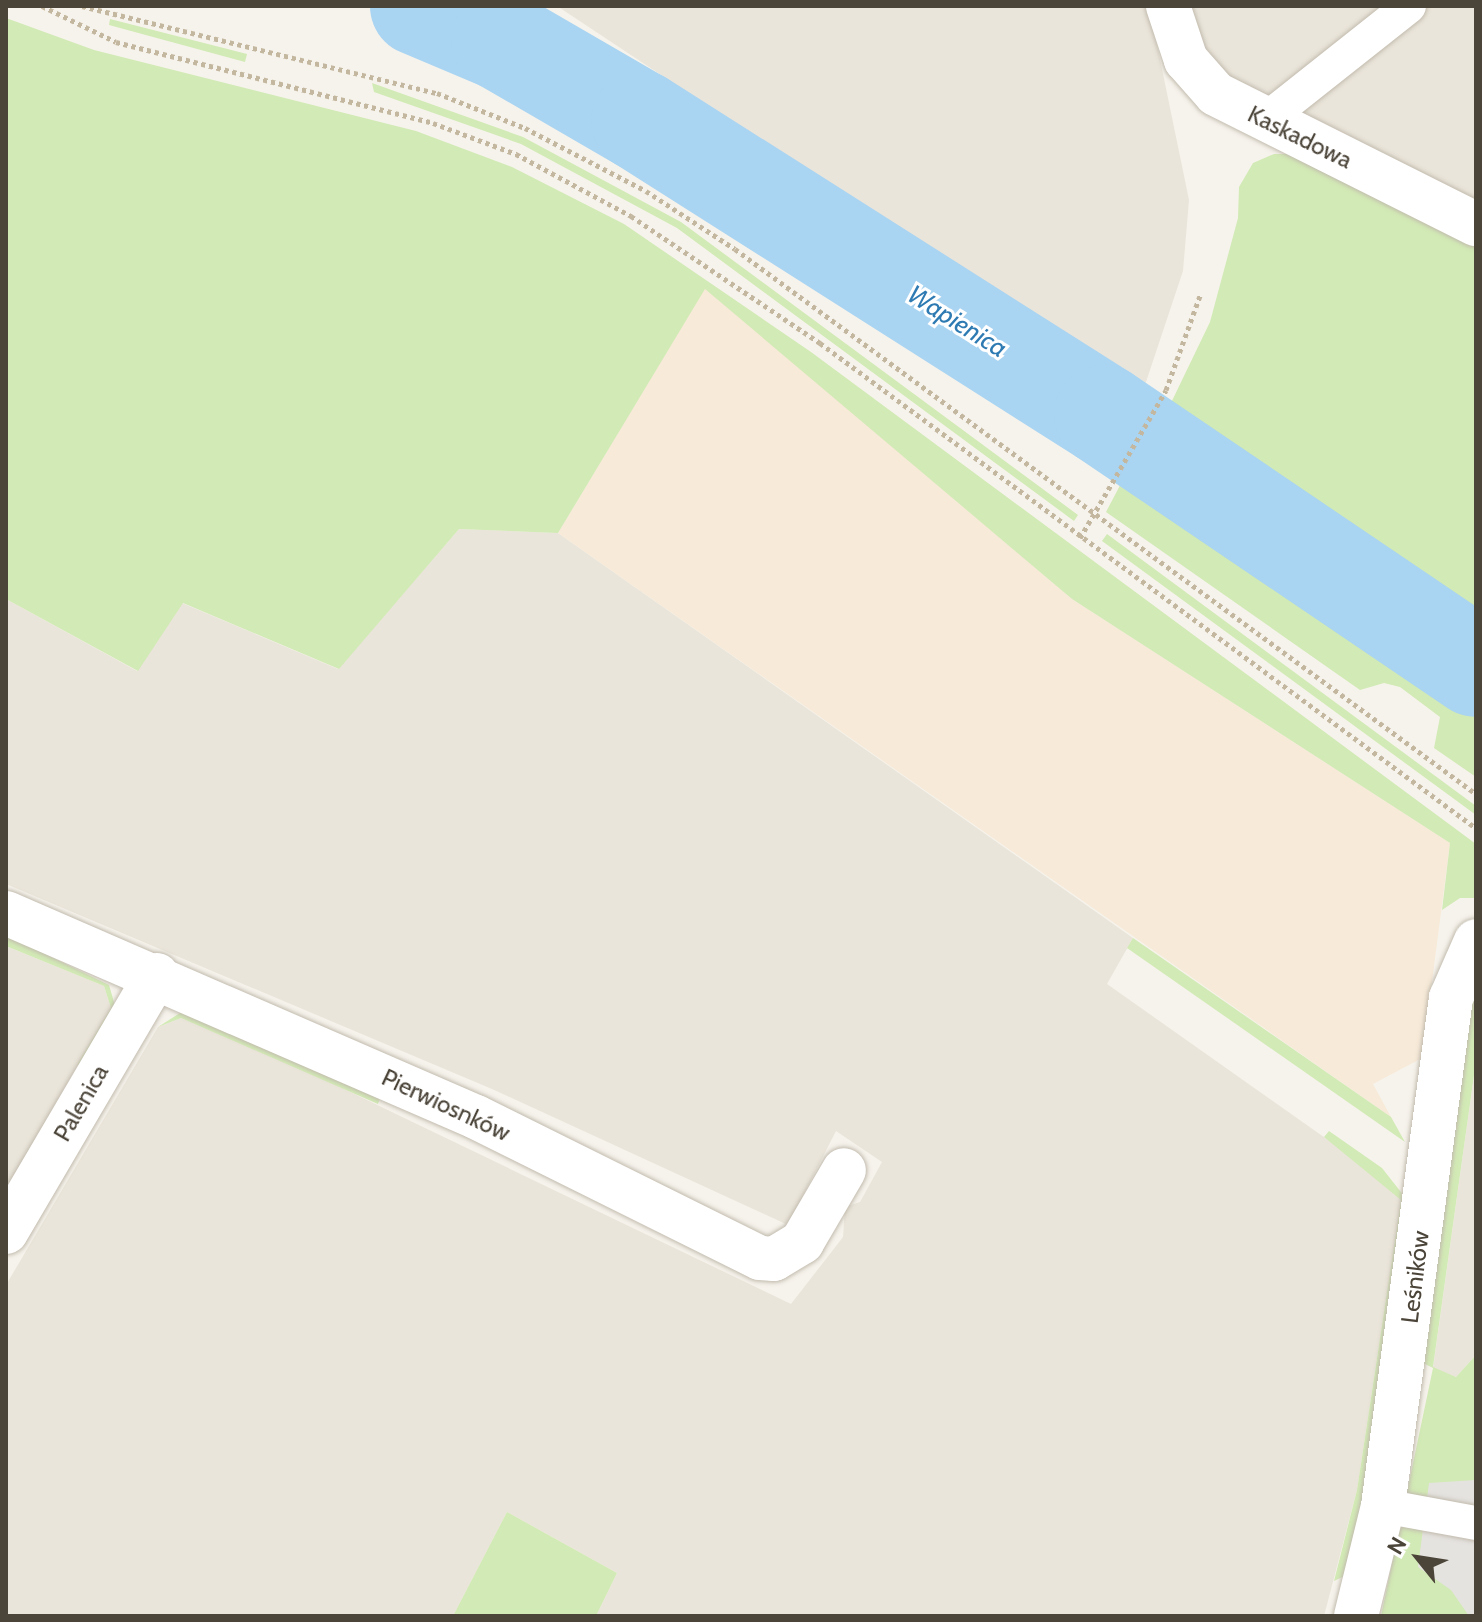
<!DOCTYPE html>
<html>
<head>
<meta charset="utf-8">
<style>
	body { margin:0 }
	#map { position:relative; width:1482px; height:1622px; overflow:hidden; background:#f6f3ec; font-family:Cabin,sans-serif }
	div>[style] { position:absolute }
	.residential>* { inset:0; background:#eae5da }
	.commercial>* { inset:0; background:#f7ead8 }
	.green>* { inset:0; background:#d2eab5 }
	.parking>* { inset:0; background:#e5e3e0 }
	.river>* { height:100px; margin:-50px; padding:0 50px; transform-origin:50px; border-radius:50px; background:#a9d4f2 }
	.path>* { height:5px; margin-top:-2.5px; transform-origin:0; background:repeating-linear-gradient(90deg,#c4b79f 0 4px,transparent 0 8px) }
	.roads { filter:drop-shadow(0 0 2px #c2bbae) drop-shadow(0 0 2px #c2bbae) }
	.lane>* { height:34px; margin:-17px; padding:0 17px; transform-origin:17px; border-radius:17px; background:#fff }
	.street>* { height:44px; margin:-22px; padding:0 22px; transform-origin:22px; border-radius:22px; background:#fff }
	span { translate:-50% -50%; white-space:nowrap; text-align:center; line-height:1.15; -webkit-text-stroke:6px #fff; paint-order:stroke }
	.street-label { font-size:24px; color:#4b4439 }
	.water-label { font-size:26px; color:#2e7ab2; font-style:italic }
	.frame { position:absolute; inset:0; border:8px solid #4b4439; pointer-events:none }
	.north { position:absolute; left:1378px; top:1518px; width:80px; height:80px; -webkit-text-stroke:6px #fff; paint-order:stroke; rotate:300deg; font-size:22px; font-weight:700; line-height:32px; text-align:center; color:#4b4439 }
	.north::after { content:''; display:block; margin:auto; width:28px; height:36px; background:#4b4439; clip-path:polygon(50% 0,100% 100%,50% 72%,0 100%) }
</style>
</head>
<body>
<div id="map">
	<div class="residential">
		<i style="clip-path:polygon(557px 6px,1149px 6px,1189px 200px,1183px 271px,1142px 394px)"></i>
		<i style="clip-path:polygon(1186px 6px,1476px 6px,1476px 205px,1226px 74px,1208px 61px)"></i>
		<i style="clip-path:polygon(459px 529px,558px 533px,1133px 938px,1107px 984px,1372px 1171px,1401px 1200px,1357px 1490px,1324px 1616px,596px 1616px,617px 1573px,507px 1512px,453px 1616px,6px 1616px,6px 1285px,158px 1027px,181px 1018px,319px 1077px,791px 1304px,843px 1237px,845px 1207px,860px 1202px,882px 1162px,836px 1131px,788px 1225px,492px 1089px,6px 884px,6px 599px,137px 671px,182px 603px,338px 669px)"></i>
		<i style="clip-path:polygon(6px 946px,104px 986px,111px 1008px,6px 1189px)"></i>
		<i style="clip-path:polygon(1476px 1061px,1476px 1355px,1456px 1377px,1433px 1368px)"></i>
	</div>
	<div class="commercial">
		<i style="clip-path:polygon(705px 288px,1072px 599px,1450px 843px,1422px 1058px,1373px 1084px,1391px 1117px,558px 533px)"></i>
	</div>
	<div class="green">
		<i style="clip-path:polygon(6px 18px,94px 50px,416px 131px,512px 167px,624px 224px,811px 352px,1476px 844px,1476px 898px,1460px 898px,1442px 910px,1450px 843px,1072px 599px,705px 289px,558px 533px,459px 529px,339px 669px,183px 603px,138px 671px,6px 599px)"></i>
		<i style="clip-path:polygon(110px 19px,247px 54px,245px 62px,109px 25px)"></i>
		<i style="clip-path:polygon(372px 83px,523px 137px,681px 222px,1078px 515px,1074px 521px,677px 228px,521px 144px,374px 92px)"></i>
		<i style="clip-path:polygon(1274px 154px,1298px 154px,1476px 241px,1476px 643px,1156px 434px,1210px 322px,1238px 218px,1239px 187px,1253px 163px)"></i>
		<i style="clip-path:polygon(1135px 457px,1476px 694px,1476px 777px,1434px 748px,1440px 717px,1400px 687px,1384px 683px,1360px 690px,1106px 512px)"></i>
		<i style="clip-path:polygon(1107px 534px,1476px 806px,1476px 815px,1102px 541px)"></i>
		<i style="clip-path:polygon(6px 935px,109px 985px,116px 1009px,88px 1062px,77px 1065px,111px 1008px,104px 986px,6px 946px)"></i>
		<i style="clip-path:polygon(1133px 938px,1391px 1117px,1405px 1142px,1127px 948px)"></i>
		<i style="clip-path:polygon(1476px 983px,1476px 1061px,1433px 1367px,1456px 1377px,1476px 1355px,1476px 1616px,1381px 1616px,1433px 1368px,1421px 1362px,1459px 1025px)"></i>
		<i style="clip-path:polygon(183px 1011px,382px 1092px,378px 1104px,181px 1018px,158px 1027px)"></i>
		<i style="clip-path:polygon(1329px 1131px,1382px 1168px,1404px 1196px,1394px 1321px,1349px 1574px,1334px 1581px,1357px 1490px,1401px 1200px,1324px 1137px)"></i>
		<i style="clip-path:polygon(507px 1512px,617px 1573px,596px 1616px,453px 1616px)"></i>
	</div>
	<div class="parking">
		<i style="clip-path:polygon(1476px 1480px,1476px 1616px,1469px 1616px,1451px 1590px,1418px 1567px,1429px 1483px)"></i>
	</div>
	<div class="river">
		<i style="left:420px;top:6px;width:88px;rotate:22.8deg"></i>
		<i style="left:501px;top:40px;width:162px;rotate:30.1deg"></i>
		<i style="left:641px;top:121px;width:548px;rotate:32.42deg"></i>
		<i style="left:1104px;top:415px;width:449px;rotate:34.1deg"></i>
	</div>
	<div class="path">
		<i style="left:42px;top:6px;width:82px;rotate:25.9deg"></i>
		<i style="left:116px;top:42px;width:327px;rotate:14.3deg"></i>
		<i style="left:433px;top:123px;width:89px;rotate:20.5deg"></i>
		<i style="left:516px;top:154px;width:131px;rotate:28.3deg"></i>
		<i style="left:631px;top:216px;width:228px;rotate:33.9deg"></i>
		<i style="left:820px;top:343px;width:816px;rotate:36.48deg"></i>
		<i style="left:82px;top:6px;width:366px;rotate:13.8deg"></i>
		<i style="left:437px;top:93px;width:95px;rotate:21.7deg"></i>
		<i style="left:525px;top:128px;width:136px;rotate:27.5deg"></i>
		<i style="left:646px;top:191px;width:106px;rotate:33.1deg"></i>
		<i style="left:735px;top:249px;width:920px;rotate:36.33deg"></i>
		<i style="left:1080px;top:538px;width:171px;rotate:-59.8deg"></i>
		<i style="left:1166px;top:390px;width:103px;rotate:-70.2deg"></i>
	</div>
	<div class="roads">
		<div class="lane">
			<i style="left:1264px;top:121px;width:185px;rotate:-38.4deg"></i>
			<i style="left:1383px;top:1506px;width:95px;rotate:10.4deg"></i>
		</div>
		<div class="street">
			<i style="left:1168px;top:6px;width:57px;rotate:71.6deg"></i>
			<i style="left:1186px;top:60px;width:45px;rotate:48.6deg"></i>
			<i style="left:1216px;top:94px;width:291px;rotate:26.6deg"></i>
			<i style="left:6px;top:913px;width:512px;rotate:23.46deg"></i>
			<i style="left:476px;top:1117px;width:317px;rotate:26.4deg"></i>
			<i style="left:760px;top:1258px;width:14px;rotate:4deg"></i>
			<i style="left:774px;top:1259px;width:33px;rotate:-31deg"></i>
			<i style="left:802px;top:1242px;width:83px;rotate:-59.7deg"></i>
			<i style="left:6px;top:1232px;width:298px;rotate:-59.6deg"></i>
			<i style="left:1356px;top:1616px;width:113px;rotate:-76.2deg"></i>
			<i style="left:1383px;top:1506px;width:513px;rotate:-82.38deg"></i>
			<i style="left:1451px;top:998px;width:62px;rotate:-66.3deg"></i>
		</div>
	</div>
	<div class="street-label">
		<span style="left:1300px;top:137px;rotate:26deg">Kaskadowa</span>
		<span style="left:81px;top:1103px;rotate:-60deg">Palenica</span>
		<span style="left:446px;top:1105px;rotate:25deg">Pierwiosnków</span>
		<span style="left:1415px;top:1277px;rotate:-83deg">Leśników</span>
	</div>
	<div class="water-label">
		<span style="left:957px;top:322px;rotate:32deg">Wapienica</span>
	</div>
	<div class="frame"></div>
	<div class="north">N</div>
</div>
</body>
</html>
